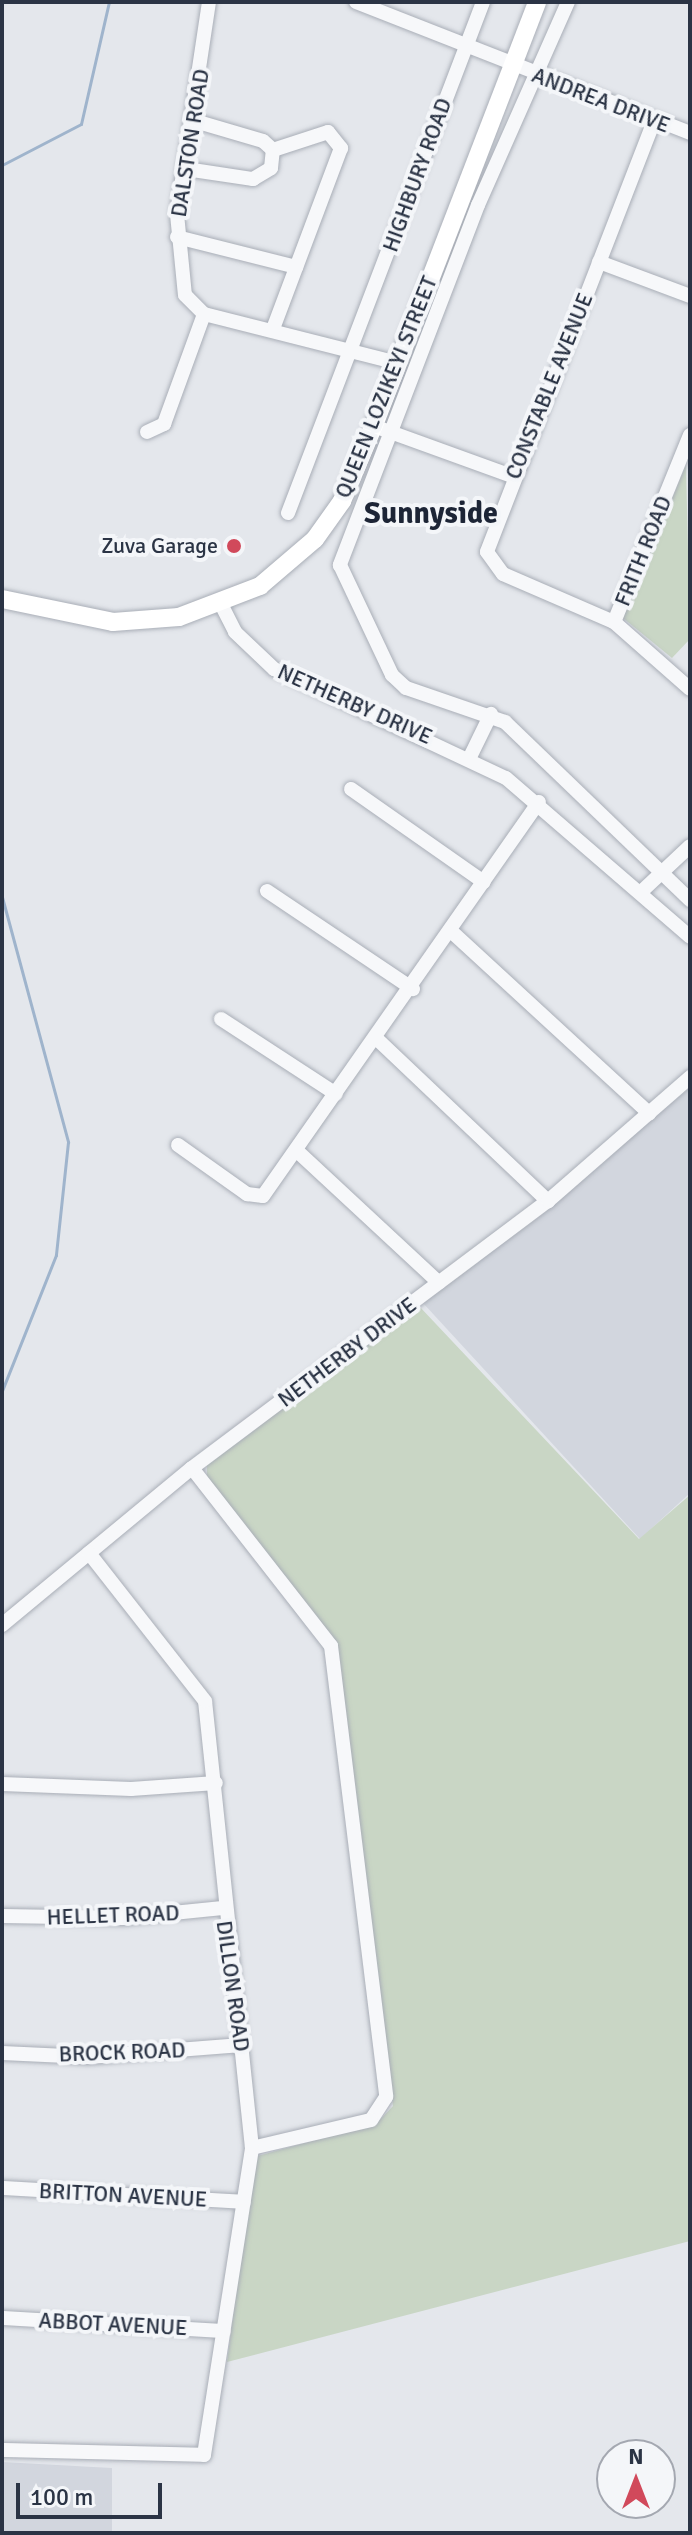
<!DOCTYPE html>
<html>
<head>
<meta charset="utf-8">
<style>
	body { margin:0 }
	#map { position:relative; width:692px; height:2535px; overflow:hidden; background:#e4e7ec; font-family:Signika,sans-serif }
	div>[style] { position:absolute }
	.built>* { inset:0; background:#d2d6de }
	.green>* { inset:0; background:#c9d6c5 }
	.stream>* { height:3px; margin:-1.5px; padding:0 1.5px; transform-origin:1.5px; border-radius:1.5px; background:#9fb4cc }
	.roads { filter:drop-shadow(0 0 2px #a9aeb7) drop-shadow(0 0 2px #a9aeb7) }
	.minor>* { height:14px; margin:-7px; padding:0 7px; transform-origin:7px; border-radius:7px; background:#f7f8fa }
	.major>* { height:18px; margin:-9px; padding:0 9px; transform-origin:9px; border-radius:9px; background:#fff }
	.dots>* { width:22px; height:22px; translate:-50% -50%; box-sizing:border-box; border:4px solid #f4f6f9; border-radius:50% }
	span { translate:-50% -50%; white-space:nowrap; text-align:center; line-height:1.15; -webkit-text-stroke:8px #f4f6f9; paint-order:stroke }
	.street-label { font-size:22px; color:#2b3445 }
	.poi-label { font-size:22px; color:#2b3445 }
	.right { translate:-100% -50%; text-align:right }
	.district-label { font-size:30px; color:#1d2536; font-weight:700 }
	.frame { position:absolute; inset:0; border:4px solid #2b3445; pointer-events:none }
	.north { position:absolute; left:596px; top:2439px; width:80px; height:80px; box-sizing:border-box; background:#f4f6f9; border:2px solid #a4a8b1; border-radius:50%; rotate:0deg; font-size:22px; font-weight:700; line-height:32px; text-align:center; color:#2b3445 }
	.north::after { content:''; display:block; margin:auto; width:28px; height:36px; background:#d1495b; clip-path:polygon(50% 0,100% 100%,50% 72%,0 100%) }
	.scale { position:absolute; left:16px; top:2483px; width:146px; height:36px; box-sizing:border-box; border:4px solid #2b3445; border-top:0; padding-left:10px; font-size:24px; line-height:28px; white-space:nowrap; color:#2b3445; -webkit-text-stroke:6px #f4f6f9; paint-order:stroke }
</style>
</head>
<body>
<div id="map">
	<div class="built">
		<i style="clip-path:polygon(690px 1088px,690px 1493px,640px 1539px,423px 1303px)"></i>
		<i style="clip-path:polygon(2px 2462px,112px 2468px,112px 2533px,2px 2533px)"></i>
	</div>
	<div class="green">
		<i style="clip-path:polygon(686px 465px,690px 639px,672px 658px,623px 618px)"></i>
		<i style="clip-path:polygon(419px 1306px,639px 1539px,690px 1495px,690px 2241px,227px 2362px,254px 2157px,377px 2123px,393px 2106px,334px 1644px,207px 1480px,207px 1465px)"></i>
	</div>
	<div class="stream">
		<i style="left:2px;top:165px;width:89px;rotate:-27.4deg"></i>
		<i style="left:81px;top:124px;width:125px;rotate:-77.1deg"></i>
		<i style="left:2px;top:897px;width:254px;rotate:74.9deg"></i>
		<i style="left:68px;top:1142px;width:114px;rotate:96.1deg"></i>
		<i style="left:56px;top:1255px;width:146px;rotate:111.7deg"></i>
	</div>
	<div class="roads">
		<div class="minor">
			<i style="left:209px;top:2px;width:214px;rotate:98.6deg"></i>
			<i style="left:177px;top:214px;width:81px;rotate:84.4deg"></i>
			<i style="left:185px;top:295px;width:27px;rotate:45deg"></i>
			<i style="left:204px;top:314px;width:199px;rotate:14.2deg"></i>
			<i style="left:356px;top:2px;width:359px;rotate:21.4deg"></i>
			<i style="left:568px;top:2px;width:222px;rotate:113.9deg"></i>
			<i style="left:478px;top:205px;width:386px;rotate:111deg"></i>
			<i style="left:340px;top:565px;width:122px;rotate:64.7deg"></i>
			<i style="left:392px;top:675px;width:19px;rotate:43deg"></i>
			<i style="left:406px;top:688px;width:105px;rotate:19deg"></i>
			<i style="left:505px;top:722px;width:257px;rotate:43.9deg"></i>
			<i style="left:654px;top:121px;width:462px;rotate:111.2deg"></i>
			<i style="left:487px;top:552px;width:27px;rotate:54deg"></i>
			<i style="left:503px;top:574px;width:121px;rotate:23.4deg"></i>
			<i style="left:614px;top:622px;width:101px;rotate:41.4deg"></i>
			<i style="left:273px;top:150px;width:58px;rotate:-18.1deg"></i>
			<i style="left:328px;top:132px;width:21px;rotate:51deg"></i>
			<i style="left:341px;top:148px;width:193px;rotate:110.6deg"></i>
			<i style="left:186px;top:169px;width:68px;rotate:8.5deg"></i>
			<i style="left:253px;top:179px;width:21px;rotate:-31deg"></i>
			<i style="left:271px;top:168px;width:18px;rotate:-84deg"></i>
			<i style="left:273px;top:150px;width:13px;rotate:-138deg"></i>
			<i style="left:263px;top:141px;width:71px;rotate:-163.6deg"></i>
			<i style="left:177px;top:237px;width:123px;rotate:14.1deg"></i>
			<i style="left:599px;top:262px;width:97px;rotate:20.5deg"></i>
			<i style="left:382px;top:429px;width:138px;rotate:19.9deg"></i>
			<i style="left:147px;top:432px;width:19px;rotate:-25deg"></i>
			<i style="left:164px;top:424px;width:117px;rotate:-70deg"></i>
			<i style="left:288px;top:513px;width:547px;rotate:-69.11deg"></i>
			<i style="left:222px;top:606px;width:29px;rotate:63deg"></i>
			<i style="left:235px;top:632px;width:54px;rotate:43.5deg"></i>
			<i style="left:274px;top:669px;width:256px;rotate:25.2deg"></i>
			<i style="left:506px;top:778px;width:243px;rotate:40.8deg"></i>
			<i style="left:614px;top:622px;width:202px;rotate:-67.9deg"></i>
			<i style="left:470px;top:757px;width:48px;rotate:-64deg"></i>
			<i style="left:351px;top:789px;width:162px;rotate:35deg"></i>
			<i style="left:267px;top:891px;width:176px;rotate:33.9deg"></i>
			<i style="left:641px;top:892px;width:67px;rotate:-43.2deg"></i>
			<i style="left:452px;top:932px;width:268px;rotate:42.6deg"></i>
			<i style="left:221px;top:1019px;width:137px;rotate:33.1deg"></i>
			<i style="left:377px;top:1039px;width:236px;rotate:43.5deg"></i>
			<i style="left:178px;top:1145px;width:85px;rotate:35.4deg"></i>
			<i style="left:247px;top:1194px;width:16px;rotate:7deg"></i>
			<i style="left:263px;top:1196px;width:481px;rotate:-55deg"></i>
			<i style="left:296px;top:1150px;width:195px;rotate:42.9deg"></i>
			<i style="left:192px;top:1468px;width:226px;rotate:52deg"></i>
			<i style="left:331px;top:1646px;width:454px;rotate:83deg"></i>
			<i style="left:386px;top:2097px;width:27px;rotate:123deg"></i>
			<i style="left:371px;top:2120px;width:122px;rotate:166.8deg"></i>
			<i style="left:2px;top:1625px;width:246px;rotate:-39.6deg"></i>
			<i style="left:192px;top:1468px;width:445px;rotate:-36.9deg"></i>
			<i style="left:548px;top:1201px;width:189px;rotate:-41.1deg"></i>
			<i style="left:2px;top:1784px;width:129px;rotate:2.2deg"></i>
			<i style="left:131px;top:1789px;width:85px;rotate:-4deg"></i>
			<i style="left:2px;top:1916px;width:121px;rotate:0.9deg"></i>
			<i style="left:123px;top:1918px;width:100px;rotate:-5.7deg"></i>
			<i style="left:2px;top:2053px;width:86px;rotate:2.7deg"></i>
			<i style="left:88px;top:2057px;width:154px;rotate:-4.5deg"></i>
			<i style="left:2px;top:2188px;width:242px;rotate:3.3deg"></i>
			<i style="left:2px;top:2318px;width:222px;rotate:3.4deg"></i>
			<i style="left:2px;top:2450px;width:202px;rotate:1.4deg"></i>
			<i style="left:204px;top:2455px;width:311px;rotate:-81.1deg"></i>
			<i style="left:252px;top:2148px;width:449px;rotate:-96deg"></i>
			<i style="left:205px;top:1701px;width:188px;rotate:-128.1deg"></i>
		</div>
		<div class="major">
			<i style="left:2px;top:599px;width:113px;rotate:11.7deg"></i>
			<i style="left:113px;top:622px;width:66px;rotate:-4.3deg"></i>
			<i style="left:179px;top:617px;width:87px;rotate:-20.9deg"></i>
			<i style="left:260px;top:586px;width:72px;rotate:-40.5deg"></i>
			<i style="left:315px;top:539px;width:47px;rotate:-54.6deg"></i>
			<i style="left:342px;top:501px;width:82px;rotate:-67.2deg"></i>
			<i style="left:374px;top:425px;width:453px;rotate:-68.9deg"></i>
		</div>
	</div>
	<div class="dots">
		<i style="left:234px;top:546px;background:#d1495b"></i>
	</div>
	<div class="street-label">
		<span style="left:601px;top:100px;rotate:21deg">ANDREA DRIVE</span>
		<span style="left:190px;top:143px;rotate:-81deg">DALSTON ROAD</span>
		<span style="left:417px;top:175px;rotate:-70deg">HIGHBURY ROAD</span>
		<span style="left:549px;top:386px;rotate:-68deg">CONSTABLE AVENUE</span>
		<span style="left:386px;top:387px;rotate:-68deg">QUEEN LOZIKEYI STREET</span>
		<span style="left:643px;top:551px;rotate:-68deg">FRITH ROAD</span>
		<span style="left:355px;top:704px;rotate:24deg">NETHERBY DRIVE</span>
		<span style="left:347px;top:1352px;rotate:-37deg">NETHERBY DRIVE</span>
		<span style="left:113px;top:1915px;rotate:-2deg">HELLET ROAD</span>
		<span style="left:233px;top:1986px;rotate:82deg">DILLON ROAD</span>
		<span style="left:122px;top:2052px;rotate:-2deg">BROCK ROAD</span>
		<span style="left:123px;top:2195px;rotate:3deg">BRITTON AVENUE</span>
		<span style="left:113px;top:2324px;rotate:3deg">ABBOT AVENUE</span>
	</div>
	<div class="poi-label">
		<span class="right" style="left:218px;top:546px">Zuva Garage</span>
	</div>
	<div class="district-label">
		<span style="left:431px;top:514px">Sunnyside</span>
	</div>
	<div class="frame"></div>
	<div class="north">N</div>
	<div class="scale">100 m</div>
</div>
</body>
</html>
